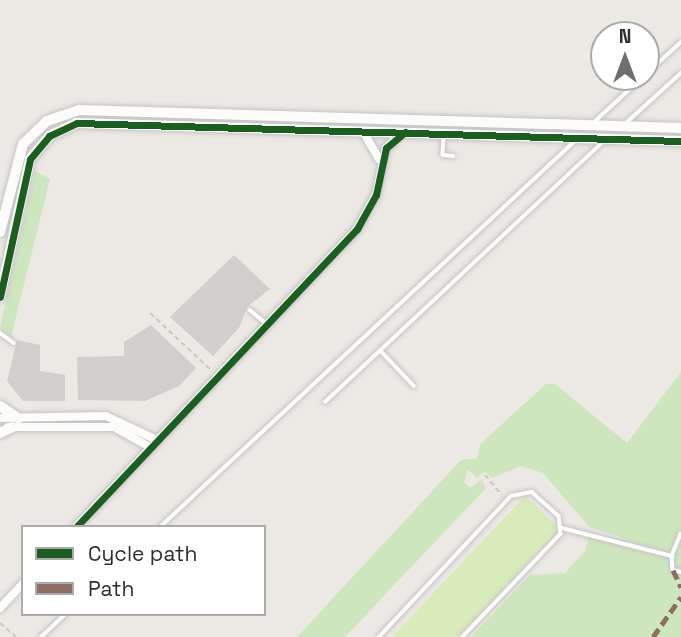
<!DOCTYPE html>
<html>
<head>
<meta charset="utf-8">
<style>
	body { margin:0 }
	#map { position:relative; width:681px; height:637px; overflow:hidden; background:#ece8e4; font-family:"Space Grotesk",sans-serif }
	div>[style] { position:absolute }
	.green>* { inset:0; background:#cee6be }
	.pitch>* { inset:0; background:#d9eabb }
	.building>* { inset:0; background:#d1cecb }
	.path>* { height:2px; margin-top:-1px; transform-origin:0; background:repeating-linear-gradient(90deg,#c9c9c8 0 5px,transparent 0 8.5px) }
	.roads { filter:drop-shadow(0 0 2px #c5c4c5) drop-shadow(0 0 2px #c5c4c5) }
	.lane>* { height:3.5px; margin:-1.75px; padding:0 1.75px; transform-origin:1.75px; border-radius:1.75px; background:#fcfcfb }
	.street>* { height:8px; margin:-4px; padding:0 4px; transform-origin:4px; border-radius:4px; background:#fcfcfb }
	.secondary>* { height:10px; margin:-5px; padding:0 5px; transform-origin:5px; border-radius:5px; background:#fcfcfb }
	.quiet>* { height:5px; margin-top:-2.5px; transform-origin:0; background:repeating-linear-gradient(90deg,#8d6e63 0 10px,transparent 0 15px) }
	.cycleway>* { height:7px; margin:-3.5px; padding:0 3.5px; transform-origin:3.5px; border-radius:3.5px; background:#1b5e20 }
	span { translate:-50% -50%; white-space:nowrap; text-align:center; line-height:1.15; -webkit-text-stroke:7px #fff; paint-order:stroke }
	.legend { position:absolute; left:21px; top:525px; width:245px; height:91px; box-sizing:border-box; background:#fff; border:2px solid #ababab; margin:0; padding:9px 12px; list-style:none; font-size:21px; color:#2e2e2e }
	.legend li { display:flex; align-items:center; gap:14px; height:35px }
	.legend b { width:35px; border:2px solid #ababab }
	.north { position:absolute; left:590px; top:21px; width:70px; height:70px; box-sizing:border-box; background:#fff; border:2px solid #ababab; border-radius:50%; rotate:0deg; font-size:19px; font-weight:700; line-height:28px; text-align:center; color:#2e2e2e }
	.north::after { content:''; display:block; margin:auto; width:24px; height:32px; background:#706f6e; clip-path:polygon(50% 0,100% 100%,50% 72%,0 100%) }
</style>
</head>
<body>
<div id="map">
	<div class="green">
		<i style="clip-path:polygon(35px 171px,50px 179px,11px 337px,0 328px)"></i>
		<i style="clip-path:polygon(681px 372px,681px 637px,471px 637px,530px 575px,565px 573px,585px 551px,590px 533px,634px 542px,589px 527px,543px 473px,521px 466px,492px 478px,485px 472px,477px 478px,468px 469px,464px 482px,470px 488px,482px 479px,486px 488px,345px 637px,297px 637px,461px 460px,477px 458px,481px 443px,546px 384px,555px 384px,627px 443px)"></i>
	</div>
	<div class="pitch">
		<i style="clip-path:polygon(525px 496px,560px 529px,458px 637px,392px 637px)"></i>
	</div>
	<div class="building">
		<i style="clip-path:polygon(234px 255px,270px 289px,247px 307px,239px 328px,213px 356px,170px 317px)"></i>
		<i style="clip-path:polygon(151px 325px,196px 368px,179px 386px,145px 401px,78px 400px,77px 357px,124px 356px,124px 342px)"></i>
		<i style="clip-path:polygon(17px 340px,40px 345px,40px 371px,65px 375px,65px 401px,23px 401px,7px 381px)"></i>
	</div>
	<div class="path">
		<i style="left:150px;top:313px;width:83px;rotate:43.1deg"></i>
		<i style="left:485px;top:475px;width:26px;rotate:50deg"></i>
		<i style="left:0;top:623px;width:21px;rotate:41deg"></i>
	</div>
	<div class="roads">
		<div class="lane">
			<i style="left:646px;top:74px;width:47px;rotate:-42.4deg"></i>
			<i style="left:627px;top:122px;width:73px;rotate:-42.2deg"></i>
			<i style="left:593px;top:123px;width:68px;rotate:-42.6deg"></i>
			<i style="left:444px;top:136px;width:19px;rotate:93deg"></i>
			<i style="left:443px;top:155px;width:10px;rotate:6deg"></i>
			<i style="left:250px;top:310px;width:22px;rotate:39deg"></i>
			<i style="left:0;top:333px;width:17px;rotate:36deg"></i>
			<i style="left:381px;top:351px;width:48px;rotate:46.7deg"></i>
			<i style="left:325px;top:402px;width:379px;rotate:-43.1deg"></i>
			<i style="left:160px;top:527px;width:568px;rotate:-42.93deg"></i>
			<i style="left:562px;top:528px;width:114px;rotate:14.3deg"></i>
			<i style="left:681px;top:534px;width:24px;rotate:112deg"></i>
			<i style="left:672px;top:556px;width:14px;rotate:86deg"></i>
			<i style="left:673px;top:570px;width:8px;rotate:14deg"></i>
			<i style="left:41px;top:637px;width:34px;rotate:-43deg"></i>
			<i style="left:379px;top:637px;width:193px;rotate:-46.9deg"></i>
			<i style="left:511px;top:496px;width:21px;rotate:-11deg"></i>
			<i style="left:532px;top:492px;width:36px;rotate:42deg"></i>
			<i style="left:559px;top:516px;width:18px;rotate:84deg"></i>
			<i style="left:561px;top:534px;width:142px;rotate:133.6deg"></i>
		</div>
		<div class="street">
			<i style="left:364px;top:133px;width:30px;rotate:60deg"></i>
			<i style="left:0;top:418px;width:106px;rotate:-1.1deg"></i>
			<i style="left:106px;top:416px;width:56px;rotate:25.2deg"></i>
			<i style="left:8px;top:427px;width:106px"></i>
			<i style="left:114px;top:427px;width:41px;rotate:29.1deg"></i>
			<i style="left:76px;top:527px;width:410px;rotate:-46.7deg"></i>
			<i style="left:357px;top:229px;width:39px;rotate:-61deg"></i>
			<i style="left:376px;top:195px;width:48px;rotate:-78deg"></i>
			<i style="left:386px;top:148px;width:21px;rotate:-43deg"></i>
			<i style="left:0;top:608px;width:34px;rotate:-47deg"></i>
		</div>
		<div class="secondary">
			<i style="left:0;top:232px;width:91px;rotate:-75.4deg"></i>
			<i style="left:23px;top:144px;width:33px;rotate:-44deg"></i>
			<i style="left:47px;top:121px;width:34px;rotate:-19deg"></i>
			<i style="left:79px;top:110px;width:602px;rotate:1.71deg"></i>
			<i style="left:0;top:297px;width:141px;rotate:-77.7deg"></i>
			<i style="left:30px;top:159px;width:30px;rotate:-50deg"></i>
			<i style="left:49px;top:136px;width:31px;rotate:-25deg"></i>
			<i style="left:77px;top:123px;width:604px;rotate:1.71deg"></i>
			<i style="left:0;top:406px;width:22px;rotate:34deg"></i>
			<i style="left:0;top:433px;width:14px;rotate:-25deg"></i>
		</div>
	</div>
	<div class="quiet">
		<i style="left:673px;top:570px;width:19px;rotate:65deg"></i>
		<i style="left:653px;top:637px;width:49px;rotate:-55deg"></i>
	</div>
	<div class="cycleway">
		<i style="left:0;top:297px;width:141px;rotate:-77.7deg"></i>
		<i style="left:30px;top:159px;width:30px;rotate:-50deg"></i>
		<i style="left:49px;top:136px;width:31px;rotate:-25deg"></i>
		<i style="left:77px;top:123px;width:604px;rotate:1.71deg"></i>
		<i style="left:76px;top:527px;width:410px;rotate:-46.7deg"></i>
		<i style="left:357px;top:229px;width:39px;rotate:-61deg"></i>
		<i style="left:376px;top:195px;width:48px;rotate:-78deg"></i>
		<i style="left:386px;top:148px;width:25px;rotate:-40deg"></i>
	</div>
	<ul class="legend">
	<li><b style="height:9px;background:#1b5e20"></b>Cycle path</li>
	<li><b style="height:9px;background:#8d6e63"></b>Path</li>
	</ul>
	<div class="north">N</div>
</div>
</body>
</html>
